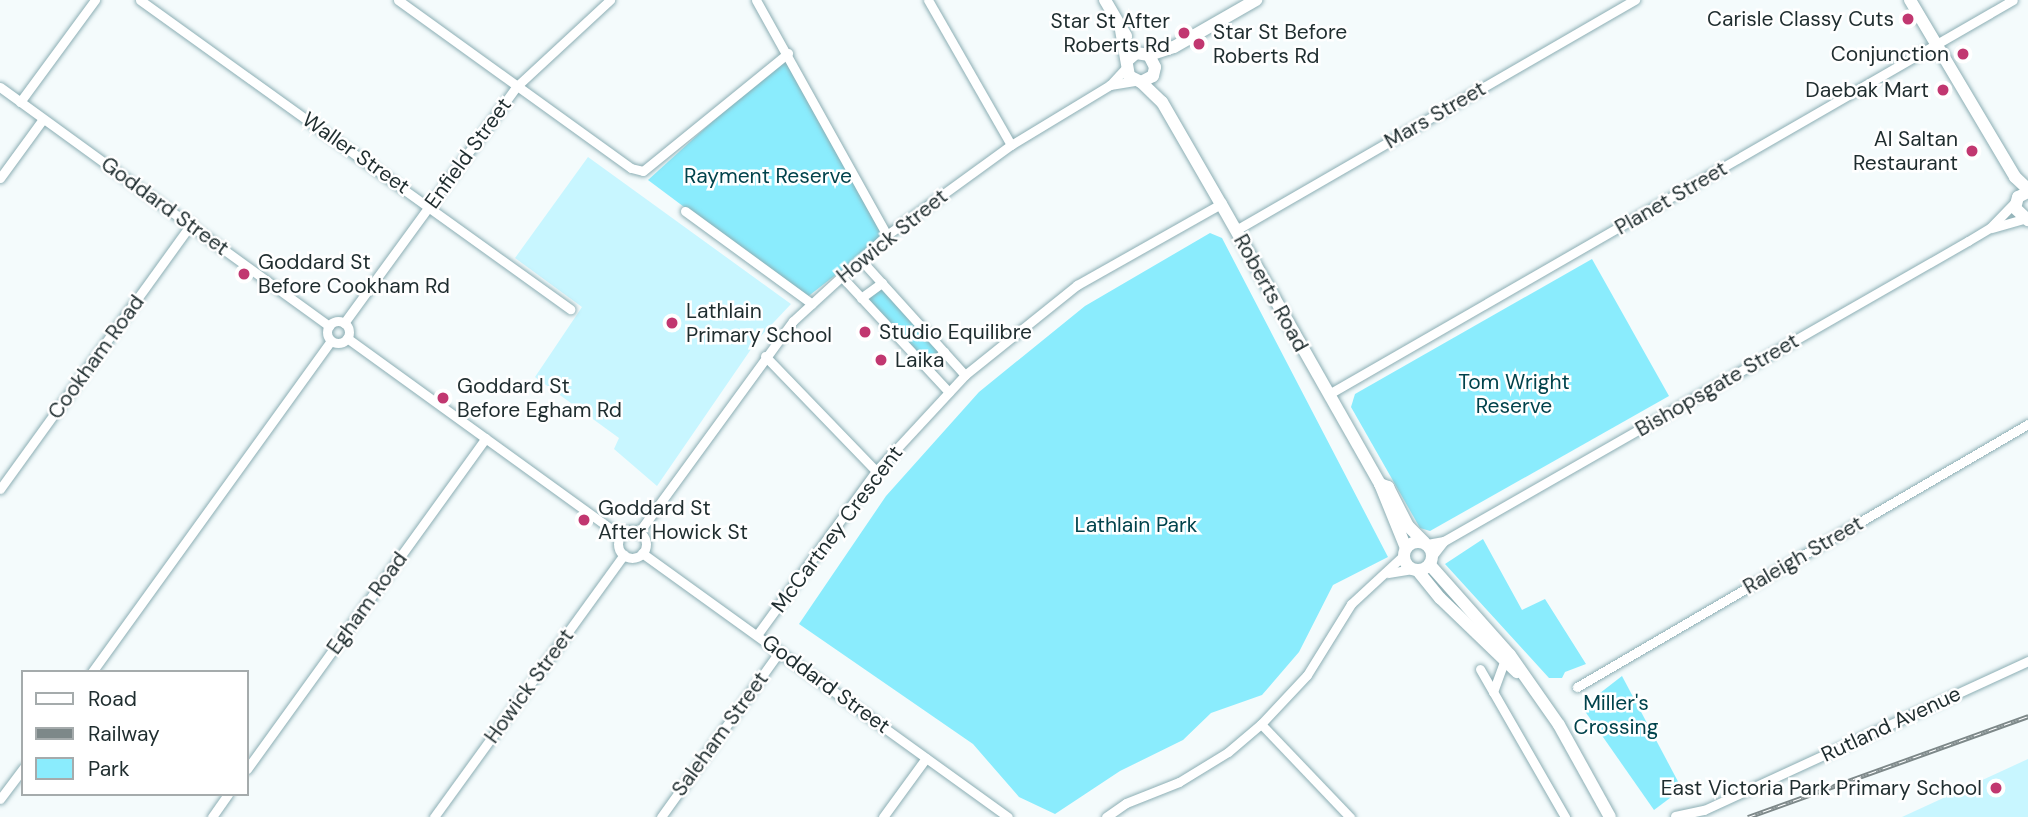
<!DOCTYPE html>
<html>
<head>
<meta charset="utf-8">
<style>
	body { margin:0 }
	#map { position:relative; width:2028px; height:817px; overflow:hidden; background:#f4fbfc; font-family:"DM Sans",sans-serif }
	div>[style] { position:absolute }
	.built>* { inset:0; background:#c8f6ff }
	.green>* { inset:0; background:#8aecfd }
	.roads { filter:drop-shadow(0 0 2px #8caeb4) drop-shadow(0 0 2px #8caeb4) }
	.minor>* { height:9px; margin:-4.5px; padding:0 4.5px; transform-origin:4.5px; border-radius:4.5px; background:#fff }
	.minor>.ring { margin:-4.5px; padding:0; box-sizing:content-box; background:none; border:9px solid #fff; border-radius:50% }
	.tertiary>* { height:12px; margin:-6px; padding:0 6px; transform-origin:6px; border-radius:6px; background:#fff }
	.secondary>* { height:12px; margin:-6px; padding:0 6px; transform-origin:6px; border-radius:6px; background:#fff }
	.secondary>.ring { margin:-6px; padding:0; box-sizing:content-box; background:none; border:12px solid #fff; border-radius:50% }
	.rail>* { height:5px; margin-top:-2.5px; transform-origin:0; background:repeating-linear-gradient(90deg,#fff 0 8px,#7d8889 0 16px); box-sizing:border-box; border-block:2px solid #7d8889 }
	.dots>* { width:19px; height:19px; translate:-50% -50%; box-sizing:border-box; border:4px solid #fff; border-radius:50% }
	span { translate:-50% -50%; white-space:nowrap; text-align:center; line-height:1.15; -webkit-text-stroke:5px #fff; paint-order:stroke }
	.poi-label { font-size:21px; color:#1f2d2f }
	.right { translate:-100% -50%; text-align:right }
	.left { translate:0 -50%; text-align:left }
	.street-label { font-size:21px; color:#1f2d2f }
	.park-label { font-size:21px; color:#00434c }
	.legend { position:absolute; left:21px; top:670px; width:228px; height:126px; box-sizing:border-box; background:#fff; border:2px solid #a5abac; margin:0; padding:9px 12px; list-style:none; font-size:21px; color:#1f2d2f }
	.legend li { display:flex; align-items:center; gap:14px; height:35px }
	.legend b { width:35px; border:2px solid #a5abac }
</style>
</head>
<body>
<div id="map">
	<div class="built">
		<i style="clip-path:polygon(588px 157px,791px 304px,758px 339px,657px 486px,614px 449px,619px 438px,535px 377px,582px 307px,515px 258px)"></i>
		<i style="clip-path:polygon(2028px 759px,2028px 817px,1902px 817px)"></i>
	</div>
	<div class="green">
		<i style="clip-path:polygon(788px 53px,887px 235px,806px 298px,648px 180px)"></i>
		<i style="clip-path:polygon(1210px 233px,1222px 238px,1388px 557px,1333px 585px,1299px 652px,1262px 695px,1211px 713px,1183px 740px,1120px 771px,1055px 814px,1019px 797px,973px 744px,799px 624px,886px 496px,979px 392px,1085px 306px)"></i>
		<i style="clip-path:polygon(1592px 259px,1669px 396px,1430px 531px,1420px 528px,1351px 407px,1355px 394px)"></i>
		<i style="clip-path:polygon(882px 283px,944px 352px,928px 368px,861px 298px)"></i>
		<i style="clip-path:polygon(1483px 539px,1522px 610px,1545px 599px,1586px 664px,1565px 672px,1562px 678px,1549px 678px,1445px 564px)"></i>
		<i style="clip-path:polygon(1622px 676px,1682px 789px,1654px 810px,1582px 707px)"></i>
	</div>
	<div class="roads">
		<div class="minor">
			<i style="left:140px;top:0;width:530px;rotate:35.7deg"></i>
			<i style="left:398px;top:0;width:287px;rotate:35.8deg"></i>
			<i style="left:631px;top:168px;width:12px;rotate:14deg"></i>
			<i style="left:643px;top:171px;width:187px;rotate:-39.1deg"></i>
			<i style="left:756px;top:0;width:269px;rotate:60.9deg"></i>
			<i style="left:928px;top:0;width:167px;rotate:60.2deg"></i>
			<i style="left:1110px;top:85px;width:25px;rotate:-9deg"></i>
			<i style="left:0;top:87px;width:407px;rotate:36deg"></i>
			<i style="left:20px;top:102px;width:127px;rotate:-53.7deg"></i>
			<i style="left:0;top:178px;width:73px;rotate:-53.9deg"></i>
			<i style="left:685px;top:211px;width:157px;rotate:36.2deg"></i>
			<i style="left:1992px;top:228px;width:32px;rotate:-16deg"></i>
			<i style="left:1236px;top:230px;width:461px;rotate:-30deg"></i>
			<i style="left:861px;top:260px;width:155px;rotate:47.9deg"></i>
			<i style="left:842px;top:277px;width:157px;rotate:47.1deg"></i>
			<i style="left:861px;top:298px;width:26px;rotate:-36deg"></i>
			<i class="ring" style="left:327px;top:321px;width:13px;height:13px"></i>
			<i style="left:344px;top:323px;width:293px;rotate:-53.9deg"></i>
			<i style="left:517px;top:86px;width:127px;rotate:-42.8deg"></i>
			<i style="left:347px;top:338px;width:338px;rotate:35.9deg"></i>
			<i style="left:765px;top:356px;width:160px;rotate:46deg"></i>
			<i style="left:928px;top:368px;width:23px;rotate:-45deg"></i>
			<i style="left:1329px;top:394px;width:789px;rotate:-29.94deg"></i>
			<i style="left:0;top:489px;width:327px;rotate:-54.2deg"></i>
			<i class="ring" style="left:618px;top:530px;width:19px;height:19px"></i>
			<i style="left:639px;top:532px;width:261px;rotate:-53.9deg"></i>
			<i style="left:793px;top:321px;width:127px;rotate:-42.5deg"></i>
			<i style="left:887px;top:235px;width:153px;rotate:-36deg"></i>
			<i style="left:1011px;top:145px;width:116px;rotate:-31.2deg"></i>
			<i style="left:1110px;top:85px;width:23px;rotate:-47deg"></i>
			<i style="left:1427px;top:544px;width:17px;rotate:-10deg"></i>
			<i style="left:1444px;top:541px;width:604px;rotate:-29.79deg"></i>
			<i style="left:1968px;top:241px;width:26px;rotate:-31deg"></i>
			<i style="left:1990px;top:228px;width:37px;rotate:-46deg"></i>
			<i style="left:642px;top:553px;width:451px;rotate:35.8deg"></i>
			<i style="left:1433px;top:555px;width:18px;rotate:-52deg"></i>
			<i style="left:1388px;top:573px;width:25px;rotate:-9deg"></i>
			<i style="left:757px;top:635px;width:203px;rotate:-54deg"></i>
			<i style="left:876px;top:471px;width:131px;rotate:-47.2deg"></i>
			<i style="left:965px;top:375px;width:144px;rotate:-38.8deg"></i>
			<i style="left:1077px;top:285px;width:165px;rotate:-29.4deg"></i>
			<i style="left:1480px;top:669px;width:171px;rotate:60.1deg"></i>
			<i style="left:92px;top:672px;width:408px;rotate:-54.2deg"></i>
			<i style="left:1577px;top:687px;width:522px;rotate:-30.25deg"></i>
			<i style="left:1493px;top:692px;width:32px;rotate:-70deg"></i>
			<i style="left:1261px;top:724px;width:129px;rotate:46.3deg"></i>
			<i style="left:247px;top:769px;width:408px;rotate:-54.2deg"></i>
			<i style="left:0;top:799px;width:39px;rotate:-53deg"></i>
			<i style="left:1675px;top:816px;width:30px;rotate:-12deg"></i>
			<i style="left:1704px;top:810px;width:357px;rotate:-24.7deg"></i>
			<i style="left:212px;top:817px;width:28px;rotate:-55deg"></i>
			<i style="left:434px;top:817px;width:324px;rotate:-54.1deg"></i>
			<i style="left:661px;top:817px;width:204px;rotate:-54.4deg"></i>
			<i style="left:883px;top:817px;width:73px;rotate:-53.9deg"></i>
			<i style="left:1106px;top:817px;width:24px;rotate:-35deg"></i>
			<i style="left:1126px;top:803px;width:57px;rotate:-21.6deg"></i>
			<i style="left:1179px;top:782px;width:57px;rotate:-31.5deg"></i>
			<i style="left:1228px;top:752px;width:43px;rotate:-40.3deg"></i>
			<i style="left:1261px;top:724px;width:67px;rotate:-46.8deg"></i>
			<i style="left:1307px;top:675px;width:84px;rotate:-58.2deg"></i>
			<i style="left:1351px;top:604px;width:72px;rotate:-42.8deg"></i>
		</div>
		<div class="tertiary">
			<i style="left:1149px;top:55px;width:26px;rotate:-18deg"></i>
			<i style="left:1174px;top:47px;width:95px;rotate:-29.8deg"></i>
		</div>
		<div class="secondary">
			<i style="left:1105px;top:0;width:42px;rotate:59.7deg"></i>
			<i style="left:1910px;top:0;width:206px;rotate:59.3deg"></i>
			<i style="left:2015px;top:177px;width:18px;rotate:43deg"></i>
			<i style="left:1121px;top:30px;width:47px;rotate:80.1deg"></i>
			<i style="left:1129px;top:76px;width:13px;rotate:27deg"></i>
			<i style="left:1141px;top:82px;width:13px;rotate:-27deg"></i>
			<i style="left:1153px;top:76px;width:9px;rotate:-77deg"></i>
			<i style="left:1155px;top:67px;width:13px;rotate:-117deg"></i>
			<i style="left:1149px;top:55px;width:13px;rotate:-171deg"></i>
			<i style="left:1136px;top:53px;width:11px;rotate:139deg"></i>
			<i style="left:1141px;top:82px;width:29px;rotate:44deg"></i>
			<i style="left:1162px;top:102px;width:118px;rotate:60deg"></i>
			<i style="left:1221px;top:204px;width:322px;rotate:60.4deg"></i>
			<i style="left:1380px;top:484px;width:69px;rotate:67.9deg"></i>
			<i style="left:2028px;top:192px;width:11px;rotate:153deg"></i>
			<i style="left:2018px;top:197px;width:11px;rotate:105deg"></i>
			<i style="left:2015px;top:208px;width:18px;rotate:43deg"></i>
			<i style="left:1380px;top:484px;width:9px;rotate:21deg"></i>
			<i style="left:1388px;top:487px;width:44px;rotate:62.9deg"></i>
			<i style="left:1408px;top:526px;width:23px;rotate:45deg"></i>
			<i class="ring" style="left:1404px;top:542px;width:16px;height:16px"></i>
			<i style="left:1430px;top:565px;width:120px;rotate:48.4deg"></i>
			<i style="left:1510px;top:655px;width:85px;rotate:55deg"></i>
			<i style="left:1559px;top:725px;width:105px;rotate:61deg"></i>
			<i style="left:1418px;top:571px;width:35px;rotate:51deg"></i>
			<i style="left:1440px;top:598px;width:107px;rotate:43.9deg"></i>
		</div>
	</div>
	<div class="rail">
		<i style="left:1748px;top:817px;width:298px;rotate:-19.8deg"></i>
	</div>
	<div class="dots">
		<i style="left:1908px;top:19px;background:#c13770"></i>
		<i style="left:1184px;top:33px;background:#c13770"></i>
		<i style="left:1199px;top:44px;background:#c13770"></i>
		<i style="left:1963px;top:54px;background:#c13770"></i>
		<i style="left:1943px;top:90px;background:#c13770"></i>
		<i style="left:1972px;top:151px;background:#c13770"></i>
		<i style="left:244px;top:274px;background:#c13770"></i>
		<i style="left:672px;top:323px;background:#c13770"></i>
		<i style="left:865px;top:332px;background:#c13770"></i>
		<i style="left:881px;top:360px;background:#c13770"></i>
		<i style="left:443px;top:398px;background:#c13770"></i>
		<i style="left:584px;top:520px;background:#c13770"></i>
		<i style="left:1996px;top:788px;background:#c13770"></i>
	</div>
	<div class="poi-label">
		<span class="right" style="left:1894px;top:19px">Carisle Classy Cuts</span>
		<span class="right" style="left:1170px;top:33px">Star St After<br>Roberts Rd</span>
		<span class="left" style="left:1213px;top:44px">Star St Before<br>Roberts Rd</span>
		<span class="right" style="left:1949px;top:54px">Conjunction</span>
		<span class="right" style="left:1929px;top:90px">Daebak Mart</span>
		<span class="right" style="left:1958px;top:151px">Al Saltan<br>Restaurant</span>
		<span class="left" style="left:258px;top:274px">Goddard St<br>Before Cookham Rd</span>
		<span class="left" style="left:686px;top:323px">Lathlain<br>Primary School</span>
		<span class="left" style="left:879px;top:332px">Studio Equilibre</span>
		<span class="left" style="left:895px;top:360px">Laika</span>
		<span class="left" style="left:457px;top:398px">Goddard St<br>Before Egham Rd</span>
		<span class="left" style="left:598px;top:520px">Goddard St<br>After Howick St</span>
		<span class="right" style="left:1982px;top:788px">East Victoria Park Primary School</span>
	</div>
	<div class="street-label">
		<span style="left:1435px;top:115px;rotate:-30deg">Mars Street</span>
		<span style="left:356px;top:153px;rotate:35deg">Waller Street</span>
		<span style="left:468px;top:153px;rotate:-54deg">Enfield Street</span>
		<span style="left:1671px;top:198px;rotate:-30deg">Planet Street</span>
		<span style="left:165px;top:206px;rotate:36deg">Goddard Street</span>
		<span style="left:892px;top:236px;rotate:-39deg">Howick Street</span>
		<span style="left:1271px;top:293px;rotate:61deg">Roberts Road</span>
		<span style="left:96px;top:357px;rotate:-54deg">Cookham Road</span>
		<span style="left:1717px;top:385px;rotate:-30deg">Bishopsgate Street</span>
		<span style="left:837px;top:529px;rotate:-53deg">McCartney Crescent</span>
		<span style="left:1803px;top:555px;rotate:-30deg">Raleigh Street</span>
		<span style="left:367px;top:603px;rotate:-54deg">Egham Road</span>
		<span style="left:826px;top:684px;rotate:36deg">Goddard Street</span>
		<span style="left:529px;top:686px;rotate:-54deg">Howick Street</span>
		<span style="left:1891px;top:724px;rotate:-25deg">Rutland Avenue</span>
		<span style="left:720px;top:734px;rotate:-54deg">Saleham Street</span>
	</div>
	<div class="park-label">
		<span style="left:768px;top:176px">Rayment Reserve</span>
		<span style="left:1514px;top:394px">Tom Wright<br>Reserve</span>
		<span style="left:1136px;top:525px">Lathlain Park</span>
		<span style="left:1616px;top:715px">Miller's<br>Crossing</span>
	</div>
	<ul class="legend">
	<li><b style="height:9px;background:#fff"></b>Road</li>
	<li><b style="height:9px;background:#7d8889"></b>Railway</li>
	<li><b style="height:19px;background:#8aecfd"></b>Park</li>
	</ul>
</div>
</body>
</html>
